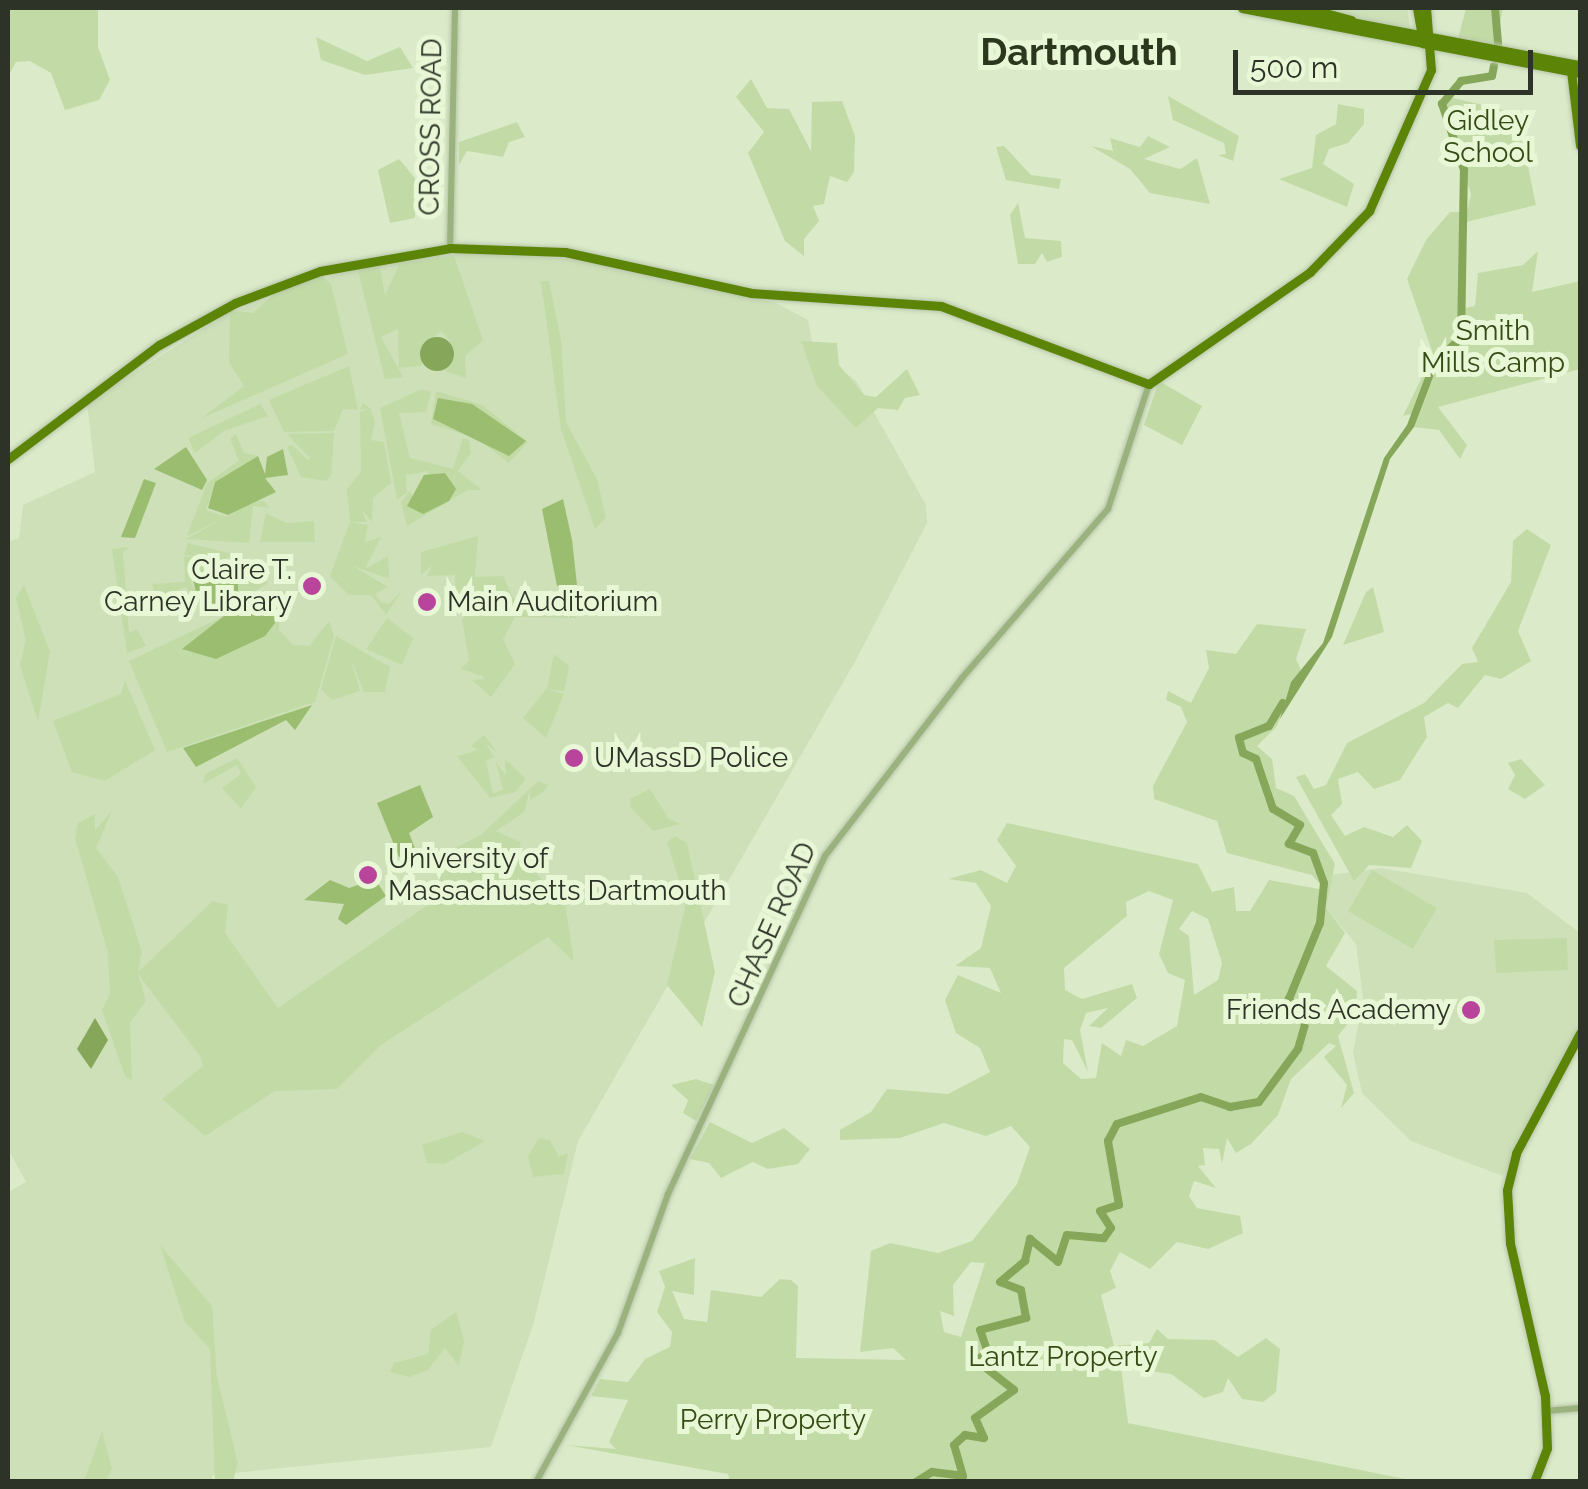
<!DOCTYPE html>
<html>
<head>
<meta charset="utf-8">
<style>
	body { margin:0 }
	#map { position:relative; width:1588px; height:1489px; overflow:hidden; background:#dbebca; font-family:Raleway,sans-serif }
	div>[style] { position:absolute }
	.built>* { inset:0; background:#cde0b8 }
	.green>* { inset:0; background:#c2dba6 }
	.forest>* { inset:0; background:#9bbd6f }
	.water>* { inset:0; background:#86a75a }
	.round { border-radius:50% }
	.river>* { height:8px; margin:-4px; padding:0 4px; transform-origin:4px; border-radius:4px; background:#86a75a }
	.roads { filter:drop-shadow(0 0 2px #b8c6a9) drop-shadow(0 0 2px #b8c6a9) }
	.minor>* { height:6px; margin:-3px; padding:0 3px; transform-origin:3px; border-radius:3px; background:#9ab27e }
	.major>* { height:9px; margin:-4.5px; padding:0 4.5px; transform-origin:4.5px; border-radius:4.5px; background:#5c8508 }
	.dots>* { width:28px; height:28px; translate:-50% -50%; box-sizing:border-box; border:5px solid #e8f8d7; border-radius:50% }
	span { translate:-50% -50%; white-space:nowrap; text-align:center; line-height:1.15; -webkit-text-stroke:10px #e8f8d7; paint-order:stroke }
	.park-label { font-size:28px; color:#364c15 }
	.street-label { font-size:28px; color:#2d3327 }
	.poi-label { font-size:28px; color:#2d3327 }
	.right { translate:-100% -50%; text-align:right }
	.left { translate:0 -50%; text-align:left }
	.district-label { font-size:38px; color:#2c381d; font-weight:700 }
	.frame { position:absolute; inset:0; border:10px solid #2d3327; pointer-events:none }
	.scale { position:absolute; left:1233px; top:50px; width:300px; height:45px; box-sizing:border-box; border:5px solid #2d3327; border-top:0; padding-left:12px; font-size:30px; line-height:35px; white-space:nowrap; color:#2d3327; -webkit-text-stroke:8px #e8f8d7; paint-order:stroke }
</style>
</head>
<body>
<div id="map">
	<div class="built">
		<i style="clip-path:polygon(1290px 8px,1407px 8px,1410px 27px,1328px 18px)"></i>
		<i style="clip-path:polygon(498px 250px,593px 262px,776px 303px,808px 320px,813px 346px,857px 382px,926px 505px,927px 523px,856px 660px,578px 1141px,534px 1322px,491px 1447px,213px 1475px,211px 1481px,8px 1482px,8px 1192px,26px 1182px,8px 1149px,8px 542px,19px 538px,23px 505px,95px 472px,87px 403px,227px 314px,370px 263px)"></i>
		<i style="clip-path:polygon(1381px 868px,1527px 893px,1580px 933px,1580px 1031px,1503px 1176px,1411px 1141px,1362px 1093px,1353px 1053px,1363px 999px,1356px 944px,1323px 905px,1329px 875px)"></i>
	</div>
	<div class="green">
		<i style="clip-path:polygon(8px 8px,98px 8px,98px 47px,110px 80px,99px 100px,65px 110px,51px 73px,30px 61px,16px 62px,8px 77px)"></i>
		<i style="clip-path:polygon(1466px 8px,1503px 8px,1496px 45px,1458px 39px)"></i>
		<i style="clip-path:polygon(316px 37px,367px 61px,400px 47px,413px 68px,365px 75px,321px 60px)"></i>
		<i style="clip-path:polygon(751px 79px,767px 108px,789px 109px,811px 151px,812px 102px,842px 101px,855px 136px,854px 172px,847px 182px,830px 176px,824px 204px,813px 206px,819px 221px,804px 239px,804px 256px,785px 241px,748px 153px,764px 132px,736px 97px)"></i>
		<i style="clip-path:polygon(1168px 96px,1239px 136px,1233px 161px,1218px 155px,1226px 154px,1224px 143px,1173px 120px)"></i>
		<i style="clip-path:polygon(1449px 97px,1517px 113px,1536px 205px,1466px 222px,1465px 308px,1475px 306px,1478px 273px,1523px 265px,1538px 251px,1532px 292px,1580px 281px,1580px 369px,1438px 407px,1467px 445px,1460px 459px,1439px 430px,1414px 427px,1415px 413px,1403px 416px,1433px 354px,1407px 279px,1426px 240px,1450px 212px,1467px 212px,1471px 194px,1444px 109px)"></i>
		<i style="clip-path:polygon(1338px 104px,1364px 109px,1364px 124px,1348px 143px,1329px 149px,1323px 164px,1354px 184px,1347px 207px,1279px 179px,1312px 168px,1316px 135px,1336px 124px)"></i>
		<i style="clip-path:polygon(517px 122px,525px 137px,509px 142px,503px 157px,467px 151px,459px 165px,459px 142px)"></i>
		<i style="clip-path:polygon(1148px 136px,1170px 147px,1144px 159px,1180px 169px,1197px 158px,1210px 204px,1150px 193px,1130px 169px,1091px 146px,1113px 151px,1110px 138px,1140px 147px)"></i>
		<i style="clip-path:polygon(1004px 146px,1031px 175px,1061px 179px,1059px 189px,1006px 180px,996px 147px)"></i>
		<i style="clip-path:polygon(399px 159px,415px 178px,415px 218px,390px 223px,378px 170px)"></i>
		<i style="clip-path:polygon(1018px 203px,1025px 238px,1061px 241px,1062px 257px,1047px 262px,1042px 253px,1035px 264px,1018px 264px,1010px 215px)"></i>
		<i style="clip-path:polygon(454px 256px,483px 340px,465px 356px,466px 378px,445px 371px,450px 341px,441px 331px,426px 343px,421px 366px,399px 368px,398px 329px,381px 337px,403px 377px,385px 379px,357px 267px,379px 262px,385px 295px,400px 263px)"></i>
		<i style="clip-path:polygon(322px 276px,331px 284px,348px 354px,202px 418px,244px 386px,229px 362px,230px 311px,253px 313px,276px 292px)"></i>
		<i style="clip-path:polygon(541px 281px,549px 281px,561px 340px,566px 422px,597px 479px,606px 518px,595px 529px,561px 429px)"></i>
		<i style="clip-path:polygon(801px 341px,837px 343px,839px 365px,864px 395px,876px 397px,907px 369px,920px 395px,905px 398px,898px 410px,878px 408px,856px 428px,817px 386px)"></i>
		<i style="clip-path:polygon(349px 366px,358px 410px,343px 409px,334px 431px,284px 432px,269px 400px)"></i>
		<i style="clip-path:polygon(1159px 381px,1202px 406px,1182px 445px,1144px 425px)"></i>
		<i style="clip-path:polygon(422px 389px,431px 392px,426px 412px,399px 413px,410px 458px,453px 469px,463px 438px,469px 440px,471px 453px,458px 471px,482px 490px,468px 490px,407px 526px,401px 502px,410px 491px,423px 514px,428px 471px,406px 475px,407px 493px,397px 499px,380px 408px)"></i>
		<i style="clip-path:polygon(436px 391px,482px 405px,528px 442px,509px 463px,476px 438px,431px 424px)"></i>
		<i style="clip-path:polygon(363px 403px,370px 408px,375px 421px,371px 440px,384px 442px,391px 483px,373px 498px,372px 522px,361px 509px,367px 522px,350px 522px,368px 525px,365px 542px,381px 537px,365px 569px,388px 556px,389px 579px,353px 566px,388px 587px,375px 594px,381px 602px,389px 604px,403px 589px,386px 615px,371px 595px,349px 595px,330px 576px,350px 522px,347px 489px,361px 472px,360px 412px,369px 408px,360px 410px)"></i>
		<i style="clip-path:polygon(260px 404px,268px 416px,224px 431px,195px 453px,188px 438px)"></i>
		<i style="clip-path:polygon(334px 433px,331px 475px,326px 481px,301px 477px,287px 447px,292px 445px,308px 460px,310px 458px,287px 434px)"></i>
		<i style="clip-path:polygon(236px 434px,244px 453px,258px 456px,215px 482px,206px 510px,227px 517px,187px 536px,207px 483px,239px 461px,230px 438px)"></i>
		<i style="clip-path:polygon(255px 501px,264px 501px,270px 508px,253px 506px,249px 543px,186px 539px)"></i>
		<i style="clip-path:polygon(266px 513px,286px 523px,314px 521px,315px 542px,260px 542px)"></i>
		<i style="clip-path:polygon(1527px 529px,1551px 545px,1518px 631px,1531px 661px,1501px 679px,1485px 675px,1458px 708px,1448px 703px,1424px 717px,1427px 737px,1400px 780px,1374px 789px,1358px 772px,1338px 779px,1342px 804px,1331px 815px,1345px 836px,1364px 827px,1393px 837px,1407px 825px,1422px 841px,1411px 868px,1369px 865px,1354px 881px,1296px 777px,1305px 774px,1314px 789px,1326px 785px,1347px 743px,1424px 703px,1462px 664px,1478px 662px,1472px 648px,1511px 582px,1513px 541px)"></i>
		<i style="clip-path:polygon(478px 536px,475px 577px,503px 576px,514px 599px,573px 592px,576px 602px,456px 603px,455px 575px,427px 576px,432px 565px,421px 575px,421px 552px)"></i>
		<i style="clip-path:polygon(188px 543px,237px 555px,226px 558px,236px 567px,198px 572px,191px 582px,197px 596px,234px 597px,237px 579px,259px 578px,262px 570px,267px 584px,207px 619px,237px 599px,214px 609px,191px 596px,186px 587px,156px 600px,152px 584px,185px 582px,184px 557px,205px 557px,184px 555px)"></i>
		<i style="clip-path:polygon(129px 547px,123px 552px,129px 633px,137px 629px,146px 646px,127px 653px,112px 549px)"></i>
		<i style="clip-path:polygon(24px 585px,50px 652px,38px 722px,20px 665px,26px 640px,16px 598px)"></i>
		<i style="clip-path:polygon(1373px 587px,1384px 632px,1343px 645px,1366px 592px)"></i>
		<i style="clip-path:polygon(276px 590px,301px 592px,280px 613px,279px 630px,293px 645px,309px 646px,329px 621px,334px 636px,315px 702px,167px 752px,129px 661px,224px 616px,186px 651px,204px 654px,272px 621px)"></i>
		<i style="clip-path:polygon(474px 610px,572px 610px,576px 618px,515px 617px,503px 639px,515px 664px,491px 697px,472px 680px,484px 679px,482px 676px,461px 669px,469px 660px,462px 619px)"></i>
		<i style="clip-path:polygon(387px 618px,413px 638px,402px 665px,366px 649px)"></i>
		<i style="clip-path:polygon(evenodd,1257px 624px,1306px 629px,1296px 659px,1301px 670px,1277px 726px,1257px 746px,1272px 759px,1276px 788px,1294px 796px,1335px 864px,1326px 908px,1345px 933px,1326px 966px,1357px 991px,1356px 1013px,1338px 1036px,1354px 1093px,1341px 1108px,1347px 1085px,1324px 1057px,1336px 1046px,1329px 1043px,1291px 1079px,1278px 1115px,1251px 1144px,1236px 1153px,1227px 1138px,1222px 1164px,1219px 1149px,1203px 1148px,1205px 1165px,1198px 1166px,1216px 1188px,1194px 1181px,1189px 1196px,1197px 1208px,1240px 1216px,1243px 1233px,1208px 1249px,1177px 1242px,1150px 1269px,1120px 1252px,1110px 1271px,1116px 1288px,1101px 1295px,1114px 1346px,1149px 1343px,1157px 1329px,1168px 1339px,1214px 1340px,1238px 1357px,1266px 1338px,1280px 1349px,1276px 1392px,1263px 1402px,1242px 1399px,1228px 1378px,1223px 1392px,1204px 1398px,1171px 1374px,1121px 1367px,1128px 1423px,1415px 1481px,730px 1482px,728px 1474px,566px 1445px,616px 1449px,609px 1442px,628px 1400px,591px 1396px,600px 1379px,628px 1382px,645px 1359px,670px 1347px,672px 1332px,657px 1312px,665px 1287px,659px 1271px,695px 1258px,694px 1295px,672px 1291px,684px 1319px,707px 1322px,711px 1290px,761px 1297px,780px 1279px,791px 1280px,798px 1286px,796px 1358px,906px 1360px,893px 1348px,860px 1352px,871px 1251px,890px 1243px,938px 1253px,972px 1241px,1017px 1184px,1030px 1147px,1011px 1126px,986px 1136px,944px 1123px,900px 1138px,840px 1140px,840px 1130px,871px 1112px,887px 1089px,948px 1094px,990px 1072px,980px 1048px,956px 1033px,945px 1000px,958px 975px,1001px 993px,990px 968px,955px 966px,981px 948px,991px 906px,976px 883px,948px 879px,981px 870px,1007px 883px,1016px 866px,997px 840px,1007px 823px,1198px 864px,1212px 892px,1234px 887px,1236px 911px,1250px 911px,1269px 880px,1325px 890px,1312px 875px,1227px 853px,1217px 821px,1154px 799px,1153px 786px,1187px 722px,1181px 707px,1166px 700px,1168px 691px,1191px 703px,1209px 668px,1206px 650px,1236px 654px,1257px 624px,1149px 891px,1173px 900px,1159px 954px,1168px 973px,1185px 980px,1177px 1026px,1143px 1046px,1126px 1040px,1121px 1056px,1102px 1043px,1096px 1078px,1081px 1079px,1063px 1063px,1064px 1039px,1072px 1040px,1088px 1072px,1080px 1030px,1086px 1013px,1108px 1008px,1089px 1026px,1101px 1028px,1137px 998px,1132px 984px,1082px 999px,1065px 990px,1064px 968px,1127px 916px,1126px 902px,1149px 891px,1257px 624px,1192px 911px,1208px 919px,1222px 963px,1218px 980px,1194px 995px,1189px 936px,1179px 929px,1192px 911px,1257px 624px,971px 1262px,985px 1263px,961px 1337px,944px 1332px,940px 1311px,954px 1316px,953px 1285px,971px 1262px)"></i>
		<i style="clip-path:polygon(336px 636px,390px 667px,385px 692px,364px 692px,351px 659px,360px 691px,332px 700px,321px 689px)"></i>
		<i style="clip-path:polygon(554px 654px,569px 666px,564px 691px,548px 689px,564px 694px,546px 738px,523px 718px,547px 688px)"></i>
		<i style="clip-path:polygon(125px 681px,155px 750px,105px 781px,72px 772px,53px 721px,121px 694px)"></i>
		<i style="clip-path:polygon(484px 735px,498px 753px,486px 744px,494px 757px,486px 761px,493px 794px,503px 789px,496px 763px,506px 775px,505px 759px,526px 779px,515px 792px,490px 798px,457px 756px,478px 750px,471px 746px)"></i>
		<i style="clip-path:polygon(237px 758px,256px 787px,241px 809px,222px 788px,241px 774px,237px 765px,203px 784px,205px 774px)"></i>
		<i style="clip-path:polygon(1521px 759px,1545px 785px,1525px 799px,1508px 789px,1515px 775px,1508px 763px)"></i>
		<i style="clip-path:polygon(538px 781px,548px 785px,543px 792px,530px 800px,530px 789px,524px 812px,496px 831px,520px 842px,522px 859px,565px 903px,574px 962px,548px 937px,381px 1045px,337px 1089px,275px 1091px,205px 1136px,162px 1099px,203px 1066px,200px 1056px,138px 974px,146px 1001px,130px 1023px,132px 1081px,125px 1076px,102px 1010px,110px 994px,108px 953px,75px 838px,78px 823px,95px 814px,95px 830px,112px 811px,96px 848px,118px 877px,142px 952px,138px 972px,213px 901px,228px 905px,225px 933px,278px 1008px,426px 906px,438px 886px,437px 858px,482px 834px)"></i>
		<i style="clip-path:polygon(650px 789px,669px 819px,680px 824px,653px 831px,631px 808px,630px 799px)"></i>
		<i style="clip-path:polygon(675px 836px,687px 843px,715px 972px,702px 1027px,667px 985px,686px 903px,667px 842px)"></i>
		<i style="clip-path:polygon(1372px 870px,1437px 908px,1413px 949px,1348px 911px)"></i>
		<i style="clip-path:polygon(1567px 938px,1568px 970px,1496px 973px,1494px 940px)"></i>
		<i style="clip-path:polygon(696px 1079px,714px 1085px,696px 1121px,683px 1113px,688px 1100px,671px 1085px)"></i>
		<i style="clip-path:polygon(710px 1122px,752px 1143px,784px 1128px,810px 1149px,798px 1164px,768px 1169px,753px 1162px,721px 1178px,709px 1163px,690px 1159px)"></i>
		<i style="clip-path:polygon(462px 1132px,485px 1141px,445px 1164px,427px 1163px,422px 1145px)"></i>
		<i style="clip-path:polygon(539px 1138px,550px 1140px,559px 1157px,568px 1153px,564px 1174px,533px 1177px,528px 1156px)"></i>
		<i style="clip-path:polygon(160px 1245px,212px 1306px,217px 1378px,238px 1463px,233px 1481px,215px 1481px,210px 1349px,185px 1322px)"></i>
		<i style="clip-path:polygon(456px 1312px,464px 1341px,459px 1366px,445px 1348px,428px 1370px,409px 1377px,390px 1372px,394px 1363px,428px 1354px,431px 1330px)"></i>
		<i style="clip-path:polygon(102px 1431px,112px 1469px,106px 1481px,84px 1481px)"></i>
	</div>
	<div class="forest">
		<i style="clip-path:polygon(438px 398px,472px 404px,526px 441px,509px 456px,433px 419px)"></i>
		<i style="clip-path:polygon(186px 447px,207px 480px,202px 490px,154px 469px)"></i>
		<i style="clip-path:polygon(283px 449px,288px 475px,265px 478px,276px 492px,228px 515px,208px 508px,215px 482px,258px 456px,265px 474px,267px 457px)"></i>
		<i style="clip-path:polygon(445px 473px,456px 489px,449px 501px,423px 514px,407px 506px,424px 475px)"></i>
		<i style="clip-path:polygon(144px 479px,156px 483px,135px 538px,121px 537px)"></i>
		<i style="clip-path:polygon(563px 499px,572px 540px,577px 585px,557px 586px,542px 509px)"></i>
		<i style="clip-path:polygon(213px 567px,238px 567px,238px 595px,213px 604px,197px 596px,192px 576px)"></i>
		<i style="clip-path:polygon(270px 599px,275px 623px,265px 636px,216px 659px,182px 649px,224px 616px)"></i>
		<i style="clip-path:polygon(312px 705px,295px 730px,286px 720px,196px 767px,183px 748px)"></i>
		<i style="clip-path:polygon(420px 785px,433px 817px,409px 833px,416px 851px,399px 857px,377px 803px)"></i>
		<i style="clip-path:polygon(375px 879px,386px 896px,346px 925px,338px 919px,344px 904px,304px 900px,330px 880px,349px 888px)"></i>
	</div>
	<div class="water">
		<i class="round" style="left:420px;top:337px;width:34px;height:34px"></i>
		<i style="clip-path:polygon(1433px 356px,1438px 364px,1414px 427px,1390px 459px,1332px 637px,1280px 719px,1291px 682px,1323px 643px,1384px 458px,1407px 425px)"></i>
		<i style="clip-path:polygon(95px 1018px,108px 1040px,91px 1069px,77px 1049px)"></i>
	</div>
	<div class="river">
		<i style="left:1495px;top:8px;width:36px;rotate:85deg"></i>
		<i style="left:1432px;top:365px;width:40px;rotate:-43deg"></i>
		<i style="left:1461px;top:338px;width:168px;rotate:-89deg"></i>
		<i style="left:1464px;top:170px;width:70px;rotate:-108.4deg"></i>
		<i style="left:1442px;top:104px;width:30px;rotate:-50deg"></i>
		<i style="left:1461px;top:81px;width:31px;rotate:-9deg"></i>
		<i style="left:1492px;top:76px;width:10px;rotate:-79deg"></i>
		<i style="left:916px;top:1482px;width:19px;rotate:-32deg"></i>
		<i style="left:932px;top:1472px;width:31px;rotate:7deg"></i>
		<i style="left:963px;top:1476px;width:32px;rotate:-106deg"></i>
		<i style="left:954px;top:1445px;width:15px;rotate:-42deg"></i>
		<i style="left:965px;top:1435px;width:19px;rotate:9deg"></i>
		<i style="left:984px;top:1438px;width:22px;rotate:-114deg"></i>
		<i style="left:975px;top:1418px;width:48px;rotate:-35.7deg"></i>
		<i style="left:1014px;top:1390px;width:48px;rotate:-141.7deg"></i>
		<i style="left:976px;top:1360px;width:14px;rotate:-30deg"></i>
		<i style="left:988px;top:1353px;width:24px;rotate:-109deg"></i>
		<i style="left:980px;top:1330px;width:48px;rotate:-14.6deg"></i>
		<i style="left:1026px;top:1318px;width:28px;rotate:-100deg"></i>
		<i style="left:1021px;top:1290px;width:22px;rotate:-159deg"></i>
		<i style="left:1000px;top:1282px;width:33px;rotate:-40deg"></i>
		<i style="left:1025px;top:1261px;width:23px;rotate:-77deg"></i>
		<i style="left:1030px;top:1239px;width:36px;rotate:39deg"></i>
		<i style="left:1058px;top:1262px;width:28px;rotate:-72deg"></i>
		<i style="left:1067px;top:1235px;width:37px;rotate:5deg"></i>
		<i style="left:1104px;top:1238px;width:12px;rotate:-55deg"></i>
		<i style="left:1111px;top:1228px;width:20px;rotate:-123deg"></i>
		<i style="left:1100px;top:1211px;width:20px;rotate:-18deg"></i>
		<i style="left:1119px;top:1205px;width:65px;rotate:-99.8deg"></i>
		<i style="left:1108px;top:1141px;width:19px;rotate:-62deg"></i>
		<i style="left:1117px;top:1124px;width:88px;rotate:-17.8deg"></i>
		<i style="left:1201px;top:1097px;width:31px;rotate:19deg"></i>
		<i style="left:1230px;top:1107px;width:29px;rotate:-10deg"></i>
		<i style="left:1259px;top:1102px;width:66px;rotate:-53.7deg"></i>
		<i style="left:1298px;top:1049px;width:26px;rotate:-74deg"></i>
		<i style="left:1305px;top:1024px;width:30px;rotate:-123deg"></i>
		<i style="left:1289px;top:999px;width:82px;rotate:-67.8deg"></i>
		<i style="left:1320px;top:923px;width:40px;rotate:-84.3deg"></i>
		<i style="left:1324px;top:883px;width:32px;rotate:-110deg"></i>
		<i style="left:1313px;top:853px;width:26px;rotate:-159deg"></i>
		<i style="left:1289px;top:844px;width:22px;rotate:-60deg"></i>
		<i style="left:1300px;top:825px;width:31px;rotate:-149deg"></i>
		<i style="left:1273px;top:809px;width:53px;rotate:-108.8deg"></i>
		<i style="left:1256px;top:759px;width:14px;rotate:-155deg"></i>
		<i style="left:1243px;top:753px;width:16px;rotate:-105deg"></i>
		<i style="left:1239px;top:738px;width:32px;rotate:-22deg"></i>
		<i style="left:1269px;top:726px;width:27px;rotate:-59deg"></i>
	</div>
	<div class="roads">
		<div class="minor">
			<i style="left:450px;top:248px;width:240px;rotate:-88.8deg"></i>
			<i style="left:1546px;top:1411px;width:34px;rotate:-5deg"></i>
			<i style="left:536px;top:1482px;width:170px;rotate:-61.2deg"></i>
			<i style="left:618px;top:1333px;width:148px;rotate:-70.2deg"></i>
			<i style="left:668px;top:1194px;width:373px;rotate:-65.1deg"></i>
			<i style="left:825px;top:856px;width:225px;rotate:-52.4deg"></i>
			<i style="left:962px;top:678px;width:223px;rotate:-49.2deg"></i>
			<i style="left:1108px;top:509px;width:132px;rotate:-71.8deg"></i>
		</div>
		<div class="major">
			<i style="left:1242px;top:8px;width:344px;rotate:10.9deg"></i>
			<i style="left:1277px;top:8px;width:308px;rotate:10.7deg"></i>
			<i style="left:1307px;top:8px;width:46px;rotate:15.3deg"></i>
			<i style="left:1417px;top:8px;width:36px;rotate:80deg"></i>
			<i style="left:1571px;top:71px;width:75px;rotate:83.1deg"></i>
			<i style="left:8px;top:459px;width:189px;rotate:-37.1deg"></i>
			<i style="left:159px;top:345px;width:87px;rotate:-28.9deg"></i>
			<i style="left:235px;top:303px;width:91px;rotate:-20.6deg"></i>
			<i style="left:320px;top:271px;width:132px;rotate:-10deg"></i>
			<i style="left:450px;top:248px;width:115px;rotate:2deg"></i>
			<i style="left:565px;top:252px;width:191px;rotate:12.4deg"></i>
			<i style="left:752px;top:293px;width:189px;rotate:3.9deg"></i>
			<i style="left:941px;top:306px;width:222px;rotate:20.6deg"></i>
			<i style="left:1149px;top:384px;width:196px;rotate:-34.8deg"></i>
			<i style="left:1310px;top:272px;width:85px;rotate:-46deg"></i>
			<i style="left:1369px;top:211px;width:154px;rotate:-66.3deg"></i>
			<i style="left:1431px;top:70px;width:62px;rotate:-94.6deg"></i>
			<i style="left:1534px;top:1482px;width:36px;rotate:-69deg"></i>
			<i style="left:1547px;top:1448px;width:52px;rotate:-92.2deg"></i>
			<i style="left:1545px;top:1396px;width:157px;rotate:-102.9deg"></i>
			<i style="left:1510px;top:1243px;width:53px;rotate:-93.2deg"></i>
			<i style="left:1507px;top:1190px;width:38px;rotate:-76deg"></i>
			<i style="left:1516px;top:1153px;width:136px;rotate:-61.9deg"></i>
		</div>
	</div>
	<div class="dots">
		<i style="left:312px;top:586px;background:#b8449c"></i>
		<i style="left:427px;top:602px;background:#b8449c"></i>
		<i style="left:574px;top:758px;background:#b8449c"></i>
		<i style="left:368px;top:875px;background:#b8449c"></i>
		<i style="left:1471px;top:1010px;background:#b8449c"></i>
	</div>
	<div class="park-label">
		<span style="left:1488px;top:137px">Gidley<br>School</span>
		<span style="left:1493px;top:347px">Smith<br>Mills Camp</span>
		<span style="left:1063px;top:1357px">Lantz Property</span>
		<span style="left:773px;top:1420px">Perry Property</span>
	</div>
	<div class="street-label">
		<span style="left:431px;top:127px;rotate:-89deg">CROSS ROAD</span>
		<span style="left:772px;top:925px;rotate:-66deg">CHASE ROAD</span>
	</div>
	<div class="poi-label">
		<span class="right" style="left:292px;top:586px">Claire T.<br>Carney Library</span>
		<span class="left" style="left:447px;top:602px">Main Auditorium</span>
		<span class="left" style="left:594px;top:758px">UMassD Police</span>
		<span class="left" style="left:388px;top:875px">University of<br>Massachusetts Dartmouth</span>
		<span class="right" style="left:1451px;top:1010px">Friends Academy</span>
	</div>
	<div class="district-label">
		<span style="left:1079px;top:52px">Dartmouth</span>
	</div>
	<div class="frame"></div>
	<div class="scale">500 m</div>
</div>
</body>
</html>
